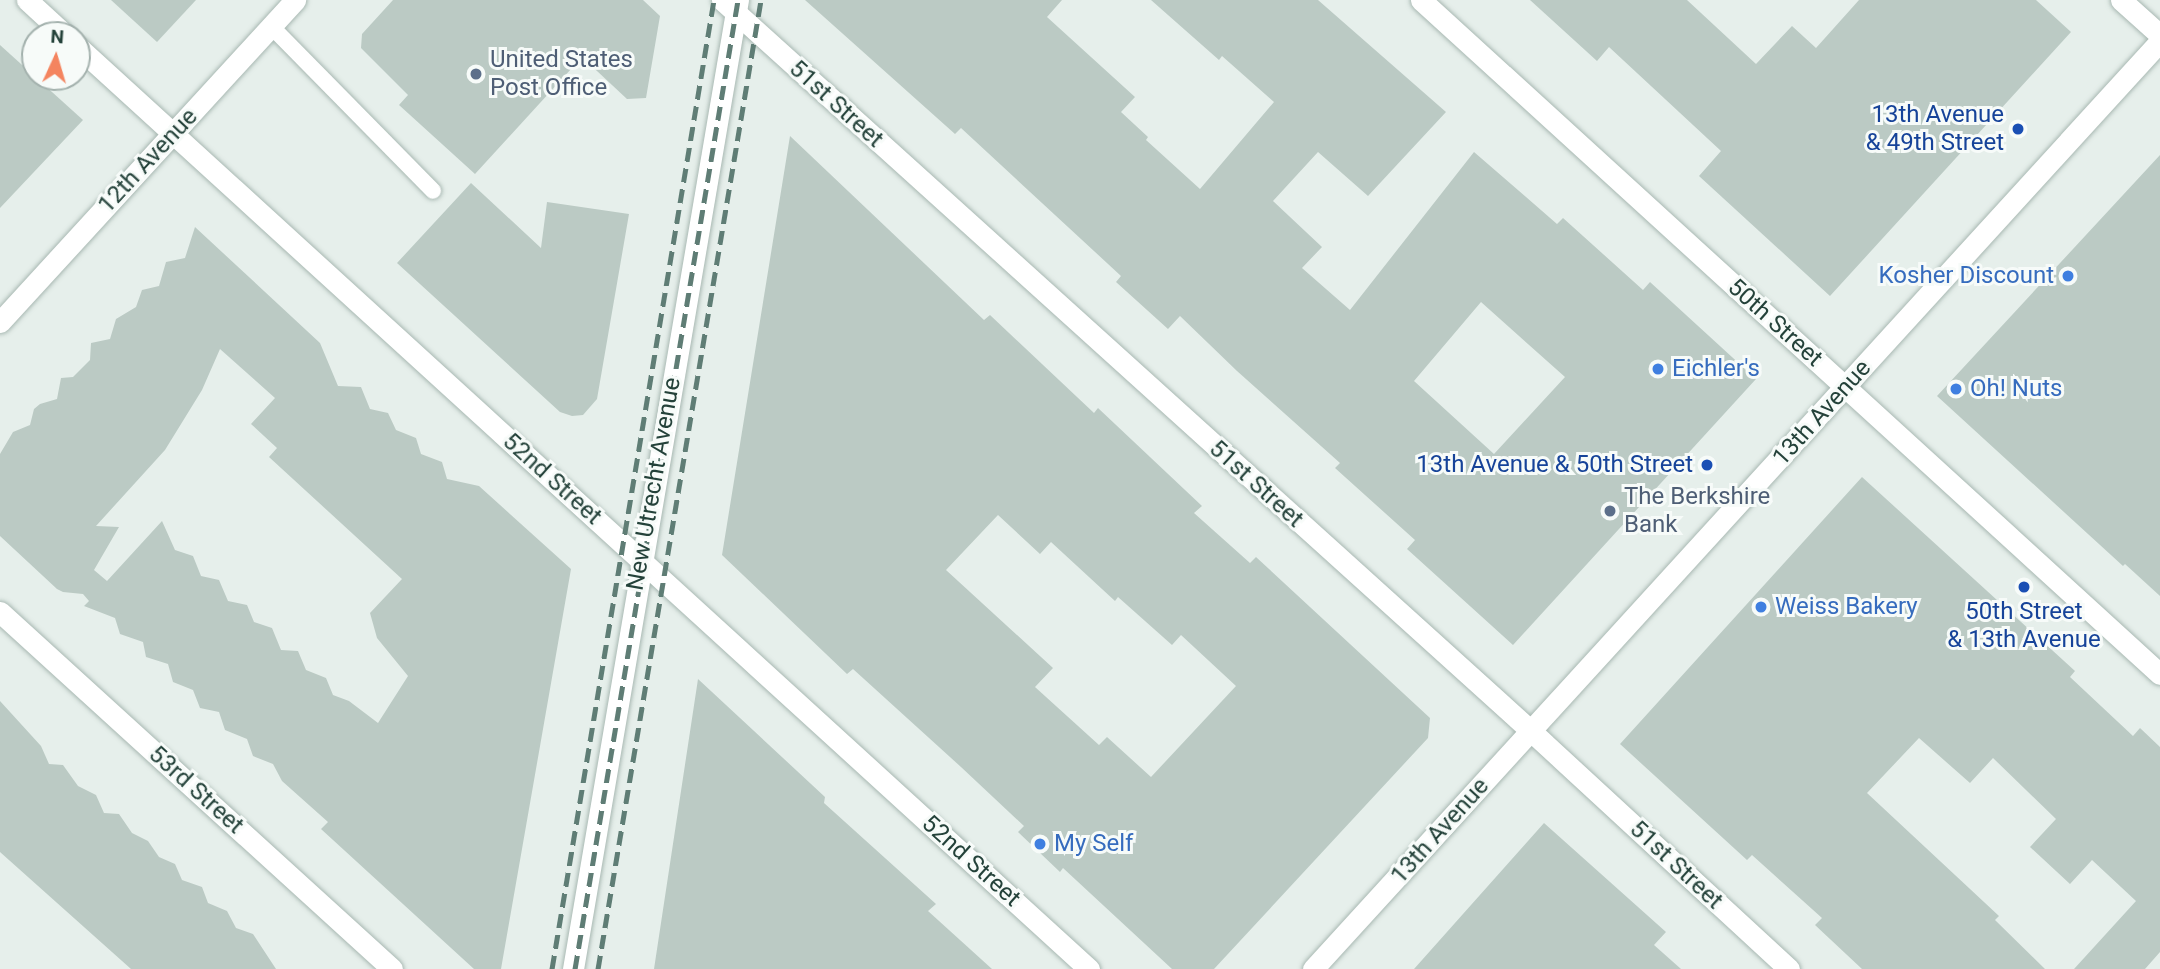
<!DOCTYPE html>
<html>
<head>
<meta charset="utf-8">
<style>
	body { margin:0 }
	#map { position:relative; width:2160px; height:969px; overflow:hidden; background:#e6efeb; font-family:Roboto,sans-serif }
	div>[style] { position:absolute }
	.building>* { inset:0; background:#bbcac4 }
	.roads { filter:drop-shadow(0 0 2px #a8b8b2) drop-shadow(0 0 2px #a8b8b2) }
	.service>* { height:16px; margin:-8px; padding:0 8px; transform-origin:8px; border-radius:8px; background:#fff }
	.minor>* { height:21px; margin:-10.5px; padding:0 10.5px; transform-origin:10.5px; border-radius:10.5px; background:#fff }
	.tertiary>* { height:21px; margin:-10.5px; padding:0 10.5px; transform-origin:10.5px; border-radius:10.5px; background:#fff }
	.rail>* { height:5px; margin-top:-2.5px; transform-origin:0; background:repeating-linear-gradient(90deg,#5f7d75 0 14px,transparent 0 21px) }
	.dots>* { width:19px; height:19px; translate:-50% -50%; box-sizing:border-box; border:4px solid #f7fbf9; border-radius:50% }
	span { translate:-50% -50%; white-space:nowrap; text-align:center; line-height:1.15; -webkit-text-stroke:6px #f7fbf9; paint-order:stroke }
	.service-label { font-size:24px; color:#4e5e75 }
	.left { translate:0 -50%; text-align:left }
	.street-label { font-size:24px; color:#24423a }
	.transit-label { font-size:24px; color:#164399 }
	.right { translate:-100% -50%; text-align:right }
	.shop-label { font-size:24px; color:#366cbe }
	.north { position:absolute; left:21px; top:21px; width:70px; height:70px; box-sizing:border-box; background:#f7fbf9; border:2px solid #a3b1ad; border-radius:50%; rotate:4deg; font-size:19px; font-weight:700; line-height:28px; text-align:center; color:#24423a }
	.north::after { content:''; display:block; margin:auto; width:24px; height:32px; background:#f4845f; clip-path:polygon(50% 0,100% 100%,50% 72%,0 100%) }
</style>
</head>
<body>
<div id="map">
	<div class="building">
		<i style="clip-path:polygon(111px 0,196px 0,157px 42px)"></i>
		<i style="clip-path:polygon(393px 0,643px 0,660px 16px,646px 98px,627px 99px,582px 57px,475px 174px,399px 105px,408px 95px,361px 48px,362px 34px)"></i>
		<i style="clip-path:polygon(evenodd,805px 0,1062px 0,1047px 17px,1135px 97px,1121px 112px,1148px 137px,1146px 140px,1200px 189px,1274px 102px,1222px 56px,1219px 60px,1151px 0,1318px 0,1446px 112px,1368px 196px,1318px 152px,1273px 201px,1322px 247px,1302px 268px,1350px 310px,1474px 152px,1557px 224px,1563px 218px,1643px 290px,1650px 282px,1756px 379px,1513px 645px,1407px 549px,1415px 540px,1335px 468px,1340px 463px,1237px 371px,1180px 316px,1168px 329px,1116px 282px,1121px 276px,961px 128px,955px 134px,805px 0,1481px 302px,1565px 377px,1494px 454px,1414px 381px,1481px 302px)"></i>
		<i style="clip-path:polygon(1530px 0,1687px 0,1756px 64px,1792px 26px,1816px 48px,1859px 0,2036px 0,2071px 32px,1830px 296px,1699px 176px,1721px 151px,1609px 47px,1597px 61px)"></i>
		<i style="clip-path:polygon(0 45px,83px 120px,0 208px)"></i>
		<i style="clip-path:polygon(evenodd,790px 136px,984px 320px,990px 315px,1094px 413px,1098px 408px,1202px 506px,1194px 513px,1250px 563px,1256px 557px,1430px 718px,1428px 738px,1214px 969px,1172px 969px,1063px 868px,1060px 872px,1018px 832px,1024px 826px,961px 767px,853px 669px,847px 674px,722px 555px,790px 136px,998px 515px,1040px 554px,1051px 542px,1115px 601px,1118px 597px,1172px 645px,1181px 635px,1236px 686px,1151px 777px,1107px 737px,1099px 745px,1035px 687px,1053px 668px,946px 570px,998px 515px)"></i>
		<i style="clip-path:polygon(2160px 155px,2160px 596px,2125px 564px,2123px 566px,1937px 396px)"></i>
		<i style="clip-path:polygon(471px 183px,541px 248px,547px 202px,629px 214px,597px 399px,583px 415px,572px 416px,560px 412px,397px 263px)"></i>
		<i style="clip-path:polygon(evenodd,195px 227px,320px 343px,338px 386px,361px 387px,370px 409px,388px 413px,396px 430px,416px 438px,421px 454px,442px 462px,447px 479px,479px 486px,571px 569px,501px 969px,474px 969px,321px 829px,328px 822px,282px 781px,273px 764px,253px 756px,247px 739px,225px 730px,219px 712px,200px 708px,193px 690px,173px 682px,168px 664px,146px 657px,143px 642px,120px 634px,115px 618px,84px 606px,89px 601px,83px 594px,63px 592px,57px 589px,0 536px,0 454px,13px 432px,30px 425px,34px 409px,40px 404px,57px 399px,61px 378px,73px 377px,90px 360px,91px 343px,110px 339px,116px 319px,136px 307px,142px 290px,159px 286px,166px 262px,185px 258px,195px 227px,220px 349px,275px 398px,251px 424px,277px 448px,269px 457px,402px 579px,370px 613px,377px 638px,408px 676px,378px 723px,349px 701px,333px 695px,326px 678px,306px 670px,298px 651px,281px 650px,272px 628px,254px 622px,247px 605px,228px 601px,219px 580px,201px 576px,193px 556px,175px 550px,162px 521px,107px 581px,94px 570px,119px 527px,96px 526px,165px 450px,202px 390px,220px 349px)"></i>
		<i style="clip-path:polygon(1862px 477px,2075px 671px,2070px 677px,2133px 736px,2140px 728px,2160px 747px,2160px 952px,2145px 969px,2074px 969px,2136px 901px,2092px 860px,2070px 884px,2030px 847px,2056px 819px,1993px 758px,1970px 783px,1919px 738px,1867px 793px,1999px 916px,1995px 920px,2045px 969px,1862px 969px,1815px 925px,1822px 918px,1752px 855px,1747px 860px,1620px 744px)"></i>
		<i style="clip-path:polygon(698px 679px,825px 797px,824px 803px,936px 904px,928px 911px,992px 969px,654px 969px)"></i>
		<i style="clip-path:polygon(0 701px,41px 746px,49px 764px,63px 765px,78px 786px,96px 795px,104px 813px,119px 814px,132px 833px,148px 841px,159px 857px,175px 864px,182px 880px,202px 887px,208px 903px,227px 911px,236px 928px,253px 934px,276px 969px,131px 969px,0 852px)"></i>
		<i style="clip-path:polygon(1544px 823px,1666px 932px,1654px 945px,1681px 969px,1414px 969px)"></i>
	</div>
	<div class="roads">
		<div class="service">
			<i style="left:271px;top:26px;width:231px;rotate:45.5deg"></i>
		</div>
		<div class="minor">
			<i style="left:27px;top:0;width:52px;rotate:42.6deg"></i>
			<i style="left:722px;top:0;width:1090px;rotate:42.1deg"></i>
			<i style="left:1531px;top:731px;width:351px;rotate:42.7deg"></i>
			<i style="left:1421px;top:0;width:1000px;rotate:42.37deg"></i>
			<i style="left:2121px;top:0;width:52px;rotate:41.9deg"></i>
			<i style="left:77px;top:46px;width:1370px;rotate:42.37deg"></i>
			<i style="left:0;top:322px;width:437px;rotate:-47.5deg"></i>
			<i style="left:0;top:612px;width:530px;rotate:42.32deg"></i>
			<i style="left:1313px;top:969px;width:1256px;rotate:-47.61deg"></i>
		</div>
		<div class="tertiary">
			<i style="left:573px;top:969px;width:983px;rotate:-80.34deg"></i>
		</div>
	</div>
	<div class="rail">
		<i style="left:552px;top:969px;width:982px;rotate:-80.51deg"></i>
		<i style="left:575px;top:969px;width:983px;rotate:-80.45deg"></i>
		<i style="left:598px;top:969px;width:983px;rotate:-80.45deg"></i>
	</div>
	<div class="dots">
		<i style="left:476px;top:74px;background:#5c6f8a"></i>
		<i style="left:2018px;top:129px;background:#1a4fb4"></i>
		<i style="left:2068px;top:276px;background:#3f7fe0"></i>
		<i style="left:1658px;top:369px;background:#3f7fe0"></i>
		<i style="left:1956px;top:389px;background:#3f7fe0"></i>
		<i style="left:1707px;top:465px;background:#1a4fb4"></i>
		<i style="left:1610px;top:511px;background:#5c6f8a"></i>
		<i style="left:2024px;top:587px;background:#1a4fb4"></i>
		<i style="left:1761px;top:607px;background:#3f7fe0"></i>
		<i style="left:1040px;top:844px;background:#3f7fe0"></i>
	</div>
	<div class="service-label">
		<span class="left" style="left:490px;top:74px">United States<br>Post Office</span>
		<span class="left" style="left:1624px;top:511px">The Berkshire<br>Bank</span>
	</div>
	<div class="street-label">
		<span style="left:836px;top:104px;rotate:42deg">51st Street</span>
		<span style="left:148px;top:161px;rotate:-47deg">12th Avenue</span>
		<span style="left:1775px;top:323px;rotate:42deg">50th Street</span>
		<span style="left:1822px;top:413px;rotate:-48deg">13th Avenue</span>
		<span style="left:552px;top:479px;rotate:42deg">52nd Street</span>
		<span style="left:654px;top:484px;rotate:-80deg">New Utrecht Avenue</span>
		<span style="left:1256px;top:484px;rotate:42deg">51st Street</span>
		<span style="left:196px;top:790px;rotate:42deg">53rd Street</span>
		<span style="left:1440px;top:831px;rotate:-48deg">13th Avenue</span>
		<span style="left:971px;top:861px;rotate:42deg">52nd Street</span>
		<span style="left:1676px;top:865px;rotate:43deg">51st Street</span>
	</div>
	<div class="transit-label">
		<span class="right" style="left:2004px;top:129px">13th Avenue<br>&amp; 49th Street</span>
		<span class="right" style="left:1693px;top:465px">13th Avenue &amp; 50th Street</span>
		<span style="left:2024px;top:626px">50th Street<br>&amp; 13th Avenue</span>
	</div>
	<div class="shop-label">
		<span class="right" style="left:2054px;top:276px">Kosher Discount</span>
		<span class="left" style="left:1672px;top:369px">Eichler's</span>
		<span class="left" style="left:1970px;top:389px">Oh! Nuts</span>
		<span class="left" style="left:1775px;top:607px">Weiss Bakery</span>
		<span class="left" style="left:1054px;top:844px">My Self</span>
	</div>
	<div class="north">N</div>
</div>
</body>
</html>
